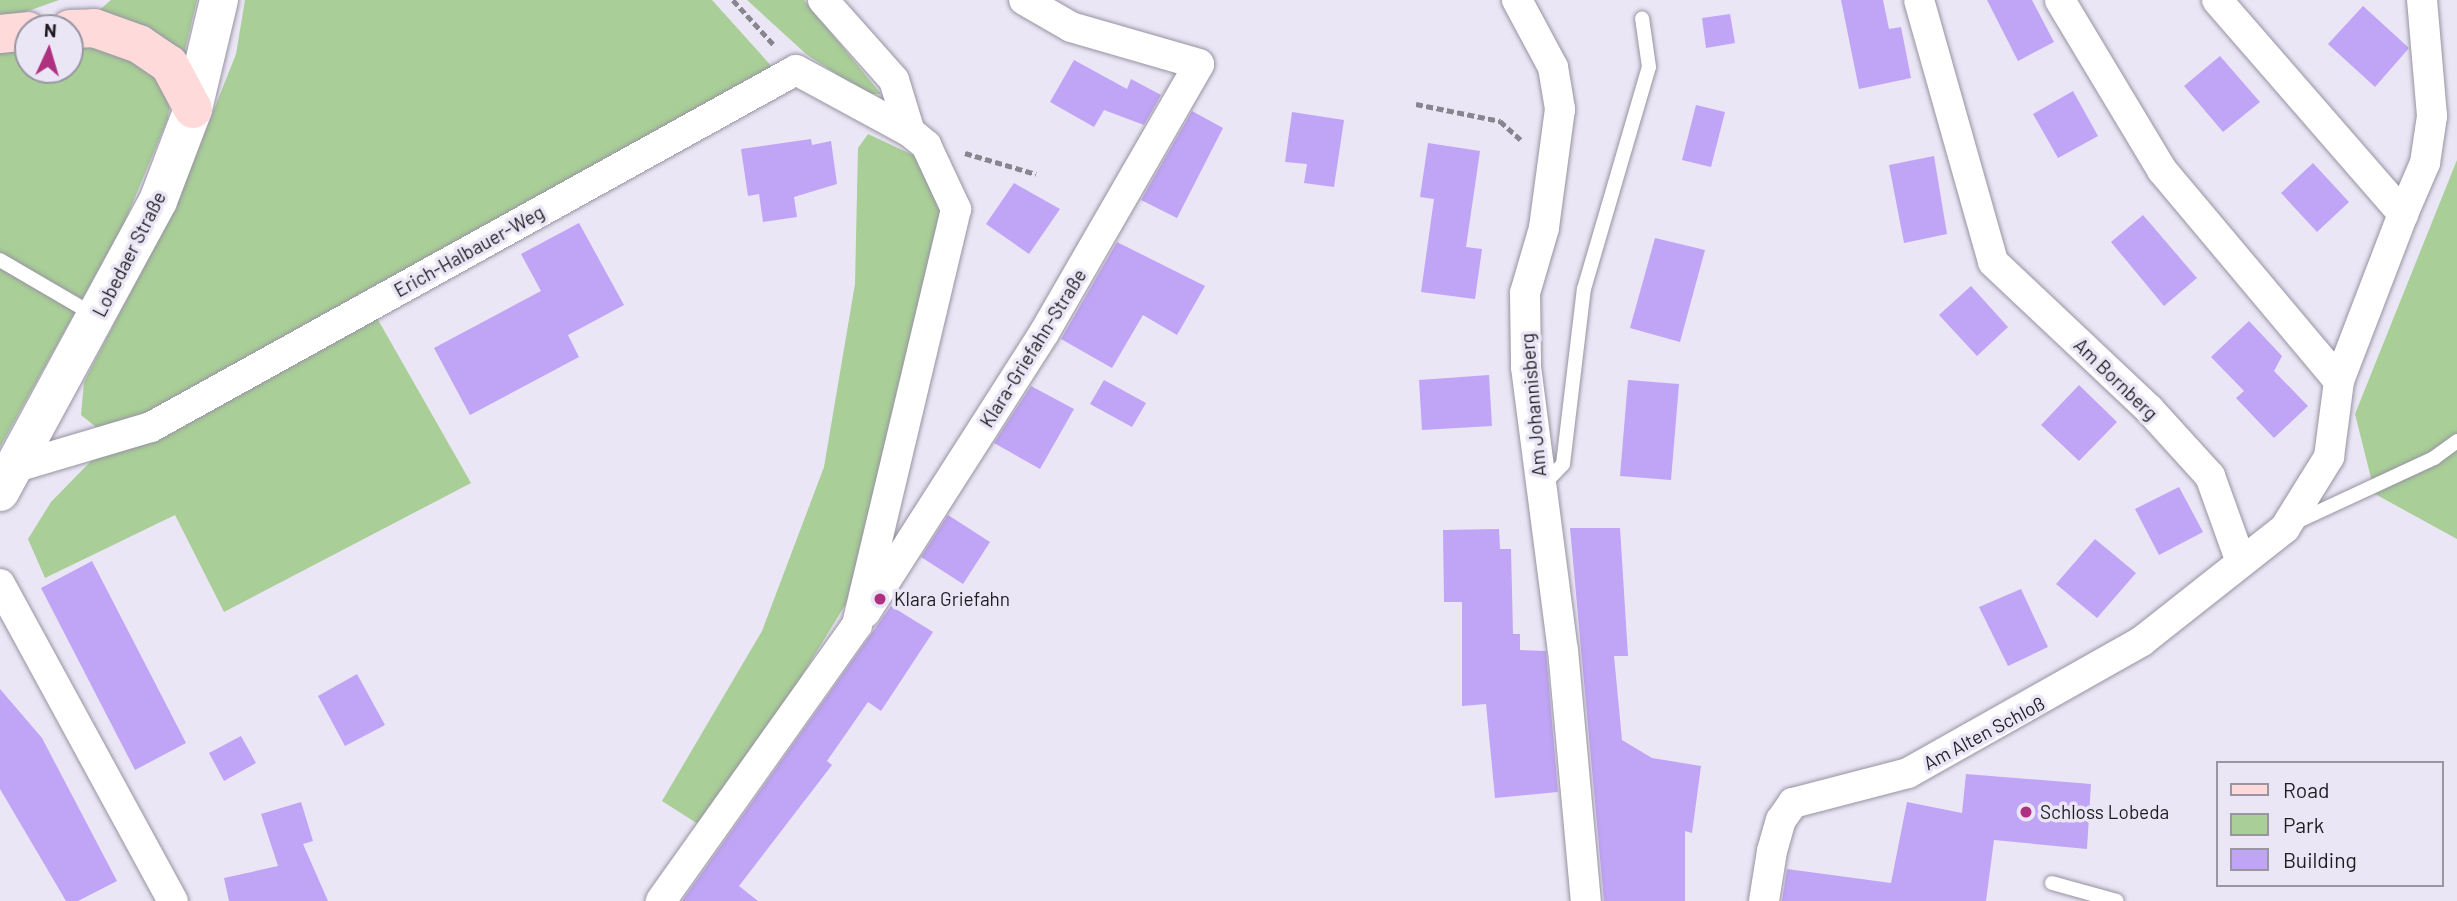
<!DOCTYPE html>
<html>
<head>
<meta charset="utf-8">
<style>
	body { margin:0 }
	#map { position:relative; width:2457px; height:901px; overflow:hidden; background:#ebe6f5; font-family:Barlow,sans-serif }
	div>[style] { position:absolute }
	.green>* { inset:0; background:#a9ce97 }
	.building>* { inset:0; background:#c0a4f5 }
	.path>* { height:4.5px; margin-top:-2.25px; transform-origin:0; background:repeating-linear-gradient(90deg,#88858f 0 7px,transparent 0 10.5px) }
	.roads { filter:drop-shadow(0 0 2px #9793a1) drop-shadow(0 0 2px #9793a1) }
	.service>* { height:14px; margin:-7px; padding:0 7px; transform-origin:7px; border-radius:7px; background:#fff }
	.minor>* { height:30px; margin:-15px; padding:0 15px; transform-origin:15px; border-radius:15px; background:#fff }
	.secondary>* { height:38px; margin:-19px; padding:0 19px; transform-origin:19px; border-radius:19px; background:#fff }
	.primary>* { height:38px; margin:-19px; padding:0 19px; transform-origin:19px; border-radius:19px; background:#fedadb }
	.dots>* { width:19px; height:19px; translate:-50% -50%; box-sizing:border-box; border:4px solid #ebe6f5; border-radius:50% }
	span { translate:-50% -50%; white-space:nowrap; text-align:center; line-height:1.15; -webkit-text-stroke:7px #ebe6f5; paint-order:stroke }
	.street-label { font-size:19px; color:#1e1d22 }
	.poi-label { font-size:19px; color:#1e1d22 }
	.left { translate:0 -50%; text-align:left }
	.legend { position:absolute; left:2216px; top:761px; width:228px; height:126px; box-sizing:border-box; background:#ebe6f5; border:2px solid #9996a1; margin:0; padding:9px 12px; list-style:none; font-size:21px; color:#1e1d22 }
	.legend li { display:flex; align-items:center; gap:14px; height:35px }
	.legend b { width:35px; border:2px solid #9996a1 }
	.north { position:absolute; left:14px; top:14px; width:70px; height:70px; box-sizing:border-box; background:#ebe6f5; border:2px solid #9996a1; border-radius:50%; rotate:4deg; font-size:19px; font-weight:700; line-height:28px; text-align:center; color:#1e1d22 }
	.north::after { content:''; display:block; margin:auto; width:24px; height:32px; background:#af307f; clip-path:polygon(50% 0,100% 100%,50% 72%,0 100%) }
</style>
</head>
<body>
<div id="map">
	<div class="green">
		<i style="clip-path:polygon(0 0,59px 0,0 21px)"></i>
		<i style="clip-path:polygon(111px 0,197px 0,184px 54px,95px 14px)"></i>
		<i style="clip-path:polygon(245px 0,712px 0,774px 69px,125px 428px,96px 427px,81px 415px,84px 382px,177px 203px,236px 54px)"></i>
		<i style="clip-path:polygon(747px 0,804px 0,881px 94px,867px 94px,806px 54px)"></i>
		<i style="clip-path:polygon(70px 41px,105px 44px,155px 67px,170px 103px,168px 118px,123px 226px,0 447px,0 53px,28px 46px,28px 70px,70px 70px)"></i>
		<i style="clip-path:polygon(868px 134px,930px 163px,942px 207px,850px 597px,795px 687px,698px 824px,662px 801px,762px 631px,824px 467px,855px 284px,858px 148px)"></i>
		<i style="clip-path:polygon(2457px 160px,2457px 539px,2375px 494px,2355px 414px)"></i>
		<i style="clip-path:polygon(377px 318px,471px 483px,224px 612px,175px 515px,45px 578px,28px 539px,51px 502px,91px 461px,153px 436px)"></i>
	</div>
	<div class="building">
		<i style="clip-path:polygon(1841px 0,1883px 0,1889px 29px,1901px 27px,1911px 78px,1859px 89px)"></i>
		<i style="clip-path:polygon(1987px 0,2032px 0,2054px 42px,2018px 61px)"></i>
		<i style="clip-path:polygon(2363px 6px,2409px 48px,2375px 87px,2328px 44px)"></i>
		<i style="clip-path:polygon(1730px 14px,1735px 43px,1706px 48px,1702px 18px)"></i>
		<i style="clip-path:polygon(2220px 56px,2260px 102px,2223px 132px,2184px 86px)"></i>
		<i style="clip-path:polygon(1074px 60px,1127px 89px,1131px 79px,1161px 95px,1144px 125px,1104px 110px,1094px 127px,1050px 102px)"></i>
		<i style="clip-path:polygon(2073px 91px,2098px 136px,2058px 158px,2033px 114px)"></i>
		<i style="clip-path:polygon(1696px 105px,1725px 112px,1711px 167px,1682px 160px)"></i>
		<i style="clip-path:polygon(1192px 111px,1223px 128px,1177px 218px,1141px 200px)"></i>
		<i style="clip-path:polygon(1292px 112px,1344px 120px,1334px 187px,1304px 183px,1307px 164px,1285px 162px)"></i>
		<i style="clip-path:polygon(811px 139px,812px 145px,831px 141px,837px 184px,794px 197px,797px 217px,763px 222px,759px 194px,748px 196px,741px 149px)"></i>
		<i style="clip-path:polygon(1428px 143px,1480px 151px,1466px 247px,1482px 249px,1475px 299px,1421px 292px,1434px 199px,1420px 197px)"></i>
		<i style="clip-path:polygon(1934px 156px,1947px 234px,1904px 243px,1889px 165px)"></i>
		<i style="clip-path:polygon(2313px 163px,2349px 202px,2317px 232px,2281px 193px)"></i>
		<i style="clip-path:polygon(1014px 183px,1060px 209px,1029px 254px,986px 224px)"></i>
		<i style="clip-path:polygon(2143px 215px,2197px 278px,2164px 306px,2111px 242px)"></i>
		<i style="clip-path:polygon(579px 223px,624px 305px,568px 335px,579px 357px,470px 415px,434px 348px,541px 291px,521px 254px)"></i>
		<i style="clip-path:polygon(1655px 238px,1705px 250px,1680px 342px,1630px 328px)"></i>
		<i style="clip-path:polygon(1117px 242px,1205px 286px,1177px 335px,1143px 315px,1112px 368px,1061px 339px)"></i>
		<i style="clip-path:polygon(1971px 286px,2008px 327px,1977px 356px,1939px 315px)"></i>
		<i style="clip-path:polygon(2249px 321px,2282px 356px,2274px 371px,2308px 406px,2274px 438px,2236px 398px,2244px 391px,2211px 357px)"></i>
		<i style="clip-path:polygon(1489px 375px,1492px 426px,1422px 430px,1419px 380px)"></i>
		<i style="clip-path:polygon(1104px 380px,1146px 403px,1132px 427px,1090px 404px)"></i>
		<i style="clip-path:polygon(1628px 380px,1679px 384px,1671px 480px,1620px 476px)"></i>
		<i style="clip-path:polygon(2079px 385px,2117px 422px,2079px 461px,2041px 425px)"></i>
		<i style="clip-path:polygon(1031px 386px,1074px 409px,1040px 469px,994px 443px)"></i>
		<i style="clip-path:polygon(2179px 487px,2203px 532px,2159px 555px,2135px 509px)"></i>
		<i style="clip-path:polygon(948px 515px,990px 542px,963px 584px,921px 557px)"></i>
		<i style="clip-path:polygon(1570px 528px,1620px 528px,1628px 656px,1614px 656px,1622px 740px,1652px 758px,1701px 766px,1692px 833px,1685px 831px,1685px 901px,1604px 901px)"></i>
		<i style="clip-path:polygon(1499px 529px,1500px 549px,1511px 549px,1513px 634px,1520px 634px,1520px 650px,1546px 651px,1558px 792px,1495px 798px,1486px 704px,1462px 706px,1462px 602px,1444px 602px,1443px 530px)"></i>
		<i style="clip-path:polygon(2095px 539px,2136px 573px,2097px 618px,2056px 584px)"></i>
		<i style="clip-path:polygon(92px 561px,186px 743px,135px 770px,41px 588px)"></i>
		<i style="clip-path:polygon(2021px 589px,2048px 647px,2008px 666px,1979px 607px)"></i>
		<i style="clip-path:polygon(891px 606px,933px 632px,881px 711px,868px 702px,827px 761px,832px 765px,739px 886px,758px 901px,682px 901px)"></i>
		<i style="clip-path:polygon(357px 674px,385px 725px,345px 746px,318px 696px)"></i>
		<i style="clip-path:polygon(0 689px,42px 738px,117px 881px,78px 901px,66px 901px,0 789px)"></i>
		<i style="clip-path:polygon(241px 736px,256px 763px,224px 781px,209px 753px)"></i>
		<i style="clip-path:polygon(1966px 774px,2091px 784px,2087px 849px,1994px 840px,1986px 901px,1782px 901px,1787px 869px,1891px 883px,1907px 802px,1962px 813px)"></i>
		<i style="clip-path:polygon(301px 802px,313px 841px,303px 844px,328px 901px,229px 901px,224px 878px,278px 866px,261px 814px)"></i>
	</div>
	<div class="path">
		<i style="left:733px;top:0;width:62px;rotate:47.6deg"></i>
		<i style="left:1416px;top:104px;width:86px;rotate:11.4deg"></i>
		<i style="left:1500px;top:121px;width:31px;rotate:42deg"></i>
		<i style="left:965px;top:153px;width:74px;rotate:16.5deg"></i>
	</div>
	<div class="roads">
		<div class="service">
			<i style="left:0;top:260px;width:111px;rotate:30.3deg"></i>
			<i style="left:1541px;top:487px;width:32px;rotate:-46deg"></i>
			<i style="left:1563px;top:464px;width:176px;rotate:-83.2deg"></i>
			<i style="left:1584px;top:289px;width:231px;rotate:-73.7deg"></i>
			<i style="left:1649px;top:67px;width:49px;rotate:-98.1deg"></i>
			<i style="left:2292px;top:524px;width:157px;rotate:-24.9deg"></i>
			<i style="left:2434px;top:458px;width:29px;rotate:-36deg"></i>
			<i style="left:2052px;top:883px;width:67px;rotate:15.5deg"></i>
		</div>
		<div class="minor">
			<i style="left:823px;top:0;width:107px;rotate:48.4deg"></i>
			<i style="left:894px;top:80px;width:54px;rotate:72.9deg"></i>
			<i style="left:1517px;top:0;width:76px;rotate:61.8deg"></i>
			<i style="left:1553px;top:67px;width:43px;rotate:80.5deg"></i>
			<i style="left:1560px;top:109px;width:120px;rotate:97.7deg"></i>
			<i style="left:1544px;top:228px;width:68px;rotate:106.3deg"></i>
			<i style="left:1525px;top:293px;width:74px;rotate:89.2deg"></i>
			<i style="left:1526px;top:367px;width:285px;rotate:82.6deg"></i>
			<i style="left:1563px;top:650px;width:252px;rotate:84.8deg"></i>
			<i style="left:1919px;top:0;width:272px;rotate:74.2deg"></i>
			<i style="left:1993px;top:262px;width:214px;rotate:43.3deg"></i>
			<i style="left:2149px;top:409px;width:91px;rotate:47.7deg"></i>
			<i style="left:2210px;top:476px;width:91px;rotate:70.2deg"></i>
			<i style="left:2217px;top:0;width:284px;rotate:49deg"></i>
			<i style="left:2403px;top:214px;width:179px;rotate:111deg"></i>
			<i style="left:2403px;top:214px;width:56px;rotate:-66.7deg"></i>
			<i style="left:2425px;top:163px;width:48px;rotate:-81.5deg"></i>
			<i style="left:2432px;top:116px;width:116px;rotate:-94.9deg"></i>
			<i style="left:16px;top:467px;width:141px;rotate:-16.5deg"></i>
			<i style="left:151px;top:427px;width:737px;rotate:-28.96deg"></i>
			<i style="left:796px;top:70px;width:130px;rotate:28.5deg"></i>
			<i style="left:910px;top:132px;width:21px;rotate:39deg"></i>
			<i style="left:926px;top:145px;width:71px;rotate:64.9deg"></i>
			<i style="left:956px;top:209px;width:428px;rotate:103.4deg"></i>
			<i style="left:857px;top:625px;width:339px;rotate:125.4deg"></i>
			<i style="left:0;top:584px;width:361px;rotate:61.4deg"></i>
			<i style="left:865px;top:613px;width:332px;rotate:-57.4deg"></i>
			<i style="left:1044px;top:333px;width:310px;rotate:-60deg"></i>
			<i style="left:1199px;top:64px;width:133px;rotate:-163.9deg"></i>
			<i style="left:1071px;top:27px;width:54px;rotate:-150.1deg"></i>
			<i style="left:1764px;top:901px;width:51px;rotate:-80.9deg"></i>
			<i style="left:1772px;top:851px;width:32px;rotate:-74deg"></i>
			<i style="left:1781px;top:820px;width:21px;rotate:-55deg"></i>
			<i style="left:1793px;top:803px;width:119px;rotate:-14.6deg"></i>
			<i style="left:1908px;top:773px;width:269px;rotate:-29.4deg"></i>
			<i style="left:2142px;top:641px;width:182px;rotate:-38.3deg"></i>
			<i style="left:2285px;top:528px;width:84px;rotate:-58.2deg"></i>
			<i style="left:2329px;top:457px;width:77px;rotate:-82.5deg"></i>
			<i style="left:2339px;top:381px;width:275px;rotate:-130deg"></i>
			<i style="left:2162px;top:170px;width:198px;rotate:-121deg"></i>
		</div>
		<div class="secondary">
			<i style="left:0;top:492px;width:331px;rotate:-61.5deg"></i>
			<i style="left:158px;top:201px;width:98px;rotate:-69.2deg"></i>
			<i style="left:193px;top:109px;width:112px;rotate:-76.6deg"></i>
		</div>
		<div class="primary">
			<i style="left:70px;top:29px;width:24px;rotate:-2deg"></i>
			<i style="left:94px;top:28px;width:48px;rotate:19.6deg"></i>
			<i style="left:139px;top:44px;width:36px;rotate:34deg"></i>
			<i style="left:169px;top:64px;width:51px;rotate:61.9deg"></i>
			<i style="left:0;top:34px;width:28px;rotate:-6deg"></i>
		</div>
	</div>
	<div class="dots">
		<i style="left:880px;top:599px;background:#af307f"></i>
		<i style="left:2026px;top:812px;background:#af307f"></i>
	</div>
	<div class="street-label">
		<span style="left:469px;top:251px;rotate:-29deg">Erich-Halbauer-Weg</span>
		<span style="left:129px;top:254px;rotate:-63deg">Lobedaer Straße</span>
		<span style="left:1033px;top:348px;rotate:-58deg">Klara-Griefahn-Straße</span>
		<span style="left:2116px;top:379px;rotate:44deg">Am Bornberg</span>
		<span style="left:1533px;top:405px;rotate:-95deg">Am Johannisberg</span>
		<span style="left:1984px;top:733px;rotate:-28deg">Am Alten Schloß</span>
	</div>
	<div class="poi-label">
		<span class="left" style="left:894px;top:599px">Klara Griefahn</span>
		<span class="left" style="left:2040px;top:812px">Schloss Lobeda</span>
	</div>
	<ul class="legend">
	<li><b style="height:9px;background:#fedadb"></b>Road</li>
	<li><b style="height:19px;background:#a9ce97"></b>Park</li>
	<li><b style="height:19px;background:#c0a4f5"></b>Building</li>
	</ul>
	<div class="north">N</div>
</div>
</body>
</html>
